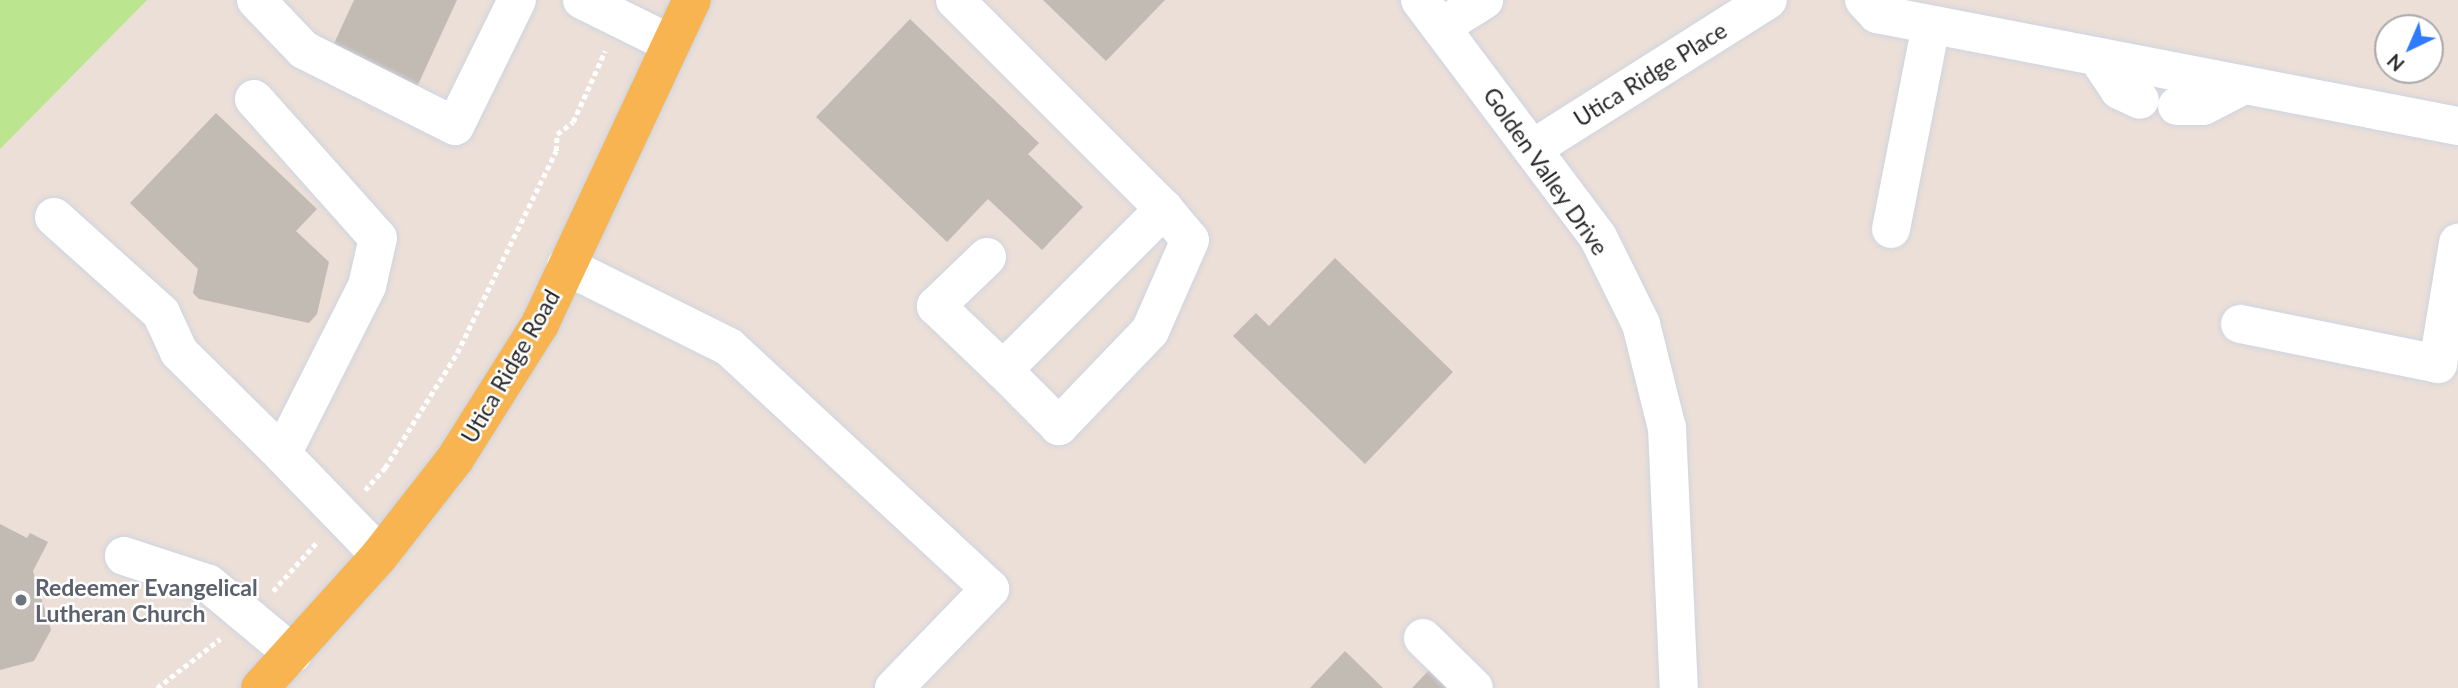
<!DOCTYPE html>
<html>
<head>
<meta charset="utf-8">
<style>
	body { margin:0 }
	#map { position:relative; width:2458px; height:688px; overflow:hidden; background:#ebdfd7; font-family:Lato,sans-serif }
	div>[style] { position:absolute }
	.green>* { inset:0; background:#bce590 }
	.building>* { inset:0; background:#c2bbb4 }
	.path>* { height:4.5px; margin-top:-2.25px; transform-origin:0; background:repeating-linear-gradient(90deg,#fff 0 5px,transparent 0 8.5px) }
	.roads { filter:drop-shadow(0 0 2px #cdd4e2) drop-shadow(0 0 2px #cdd4e2) }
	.minor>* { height:38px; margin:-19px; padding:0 19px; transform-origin:19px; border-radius:19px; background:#fff }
	.major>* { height:38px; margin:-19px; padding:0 19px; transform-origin:19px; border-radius:19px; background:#f7b450 }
	.dots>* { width:19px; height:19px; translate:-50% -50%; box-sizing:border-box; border:4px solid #fff; border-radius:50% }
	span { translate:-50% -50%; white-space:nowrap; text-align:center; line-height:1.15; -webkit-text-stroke:5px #fff; paint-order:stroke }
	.street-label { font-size:23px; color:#272727 }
	.worship-label { font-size:23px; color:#5b616d; font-weight:700 }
	.left { translate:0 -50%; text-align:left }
	.north { position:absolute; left:2374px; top:14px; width:70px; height:70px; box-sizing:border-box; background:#fff; border:2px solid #a9a9a9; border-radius:50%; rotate:224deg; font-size:19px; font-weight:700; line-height:28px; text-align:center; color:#272727 }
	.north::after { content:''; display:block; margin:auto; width:24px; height:32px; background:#307aff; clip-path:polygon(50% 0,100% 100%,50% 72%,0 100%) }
</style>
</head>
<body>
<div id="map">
	<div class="green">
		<i style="clip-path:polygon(0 0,147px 0,0 149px)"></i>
	</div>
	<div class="building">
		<i style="clip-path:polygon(354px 0,457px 0,415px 91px,331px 50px)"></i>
		<i style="clip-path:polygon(1043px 0,1165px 0,1106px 61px)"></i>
		<i style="clip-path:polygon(910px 19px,1039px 143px,1028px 154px,1083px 207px,1042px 250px,988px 199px,947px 242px,816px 117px)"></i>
		<i style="clip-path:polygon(216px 113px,317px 209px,296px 231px,329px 262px,317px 314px,309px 323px,199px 299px,193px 293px,198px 269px,130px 203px)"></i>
		<i style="clip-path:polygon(1335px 258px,1453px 372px,1365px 464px,1233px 336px,1256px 313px,1269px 326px)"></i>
		<i style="clip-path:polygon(0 524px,27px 538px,30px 533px,48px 542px,33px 571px,51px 630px,34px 661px,0 670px)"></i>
		<i style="clip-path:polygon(1345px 651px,1383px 688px,1310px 688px)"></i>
		<i style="clip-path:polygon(1432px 667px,1453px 688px,1412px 688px)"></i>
	</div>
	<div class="path">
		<i style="left:365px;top:490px;width:30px;rotate:-48deg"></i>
		<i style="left:385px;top:468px;width:136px;rotate:-57.9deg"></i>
		<i style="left:457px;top:353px;width:225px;rotate:-63.9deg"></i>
		<i style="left:556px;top:151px;width:17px;rotate:-87deg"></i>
		<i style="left:557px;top:134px;width:20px;rotate:-37deg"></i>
		<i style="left:573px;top:122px;width:78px;rotate:-65.7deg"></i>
		<i style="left:273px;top:591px;width:64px;rotate:-48.1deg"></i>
		<i style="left:157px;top:688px;width:80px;rotate:-37.9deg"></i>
	</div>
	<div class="roads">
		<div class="minor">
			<i style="left:256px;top:0;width:69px;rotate:46.2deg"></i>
			<i style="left:304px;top:50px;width:169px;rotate:26.7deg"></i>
			<i style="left:455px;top:126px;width:140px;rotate:-63.8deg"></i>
			<i style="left:582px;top:0;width:99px;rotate:26.3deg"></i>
			<i style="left:955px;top:0;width:296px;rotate:45deg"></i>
			<i style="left:1420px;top:0;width:296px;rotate:53.1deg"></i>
			<i style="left:1598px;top:237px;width:97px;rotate:63.7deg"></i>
			<i style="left:1641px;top:324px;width:107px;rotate:76deg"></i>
			<i style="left:1667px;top:428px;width:260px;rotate:87.4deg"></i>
			<i style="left:1864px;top:0;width:19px;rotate:47deg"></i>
			<i style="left:1877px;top:14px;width:592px;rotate:10.91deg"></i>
			<i style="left:1441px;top:27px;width:51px;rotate:-32.1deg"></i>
			<i style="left:2097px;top:57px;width:40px;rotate:56deg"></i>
			<i style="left:2119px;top:90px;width:23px;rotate:25deg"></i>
			<i style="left:254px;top:99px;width:186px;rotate:48.3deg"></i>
			<i style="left:378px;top:238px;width:49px;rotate:102.9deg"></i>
			<i style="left:367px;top:286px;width:188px;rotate:116.8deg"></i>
			<i style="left:282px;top:454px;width:141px;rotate:45.9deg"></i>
			<i style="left:2177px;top:106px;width:26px"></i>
			<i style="left:2203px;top:106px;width:46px;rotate:-27.1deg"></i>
			<i style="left:1532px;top:149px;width:279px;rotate:-32.3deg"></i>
			<i style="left:1164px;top:209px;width:40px;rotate:50deg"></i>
			<i style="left:1190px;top:240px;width:99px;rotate:113.7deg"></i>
			<i style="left:1150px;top:331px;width:132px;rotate:133.8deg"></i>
			<i style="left:1059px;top:426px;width:79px;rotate:-135deg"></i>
			<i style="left:1003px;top:370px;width:228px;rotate:-45deg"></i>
			<i style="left:54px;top:217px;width:144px;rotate:41.9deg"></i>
			<i style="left:161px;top:313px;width:43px;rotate:65.2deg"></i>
			<i style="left:179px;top:352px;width:145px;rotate:44.7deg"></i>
			<i style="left:1891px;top:229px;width:208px;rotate:-78.9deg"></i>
			<i style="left:987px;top:257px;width:71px;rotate:136.1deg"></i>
			<i style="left:936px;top:306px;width:93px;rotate:43.7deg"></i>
			<i style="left:566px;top:266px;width:182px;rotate:26.4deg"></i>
			<i style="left:729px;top:347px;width:356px;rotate:42.8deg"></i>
			<i style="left:990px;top:589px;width:138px;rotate:134.1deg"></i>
			<i style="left:2240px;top:324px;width:202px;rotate:11.4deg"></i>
			<i style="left:2438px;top:364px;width:123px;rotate:-80.6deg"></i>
			<i style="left:124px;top:556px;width:89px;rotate:18.2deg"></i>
			<i style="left:209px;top:584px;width:109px;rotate:39.8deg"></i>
			<i style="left:1423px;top:638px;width:71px;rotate:44.4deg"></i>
		</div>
		<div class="major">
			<i style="left:260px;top:688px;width:179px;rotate:-47.9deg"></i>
			<i style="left:380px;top:555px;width:122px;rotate:-52deg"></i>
			<i style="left:455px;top:459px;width:160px;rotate:-57.8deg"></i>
			<i style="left:540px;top:324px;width:358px;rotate:-64.9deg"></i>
		</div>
	</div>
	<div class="dots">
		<i style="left:21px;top:600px;background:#6b7280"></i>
	</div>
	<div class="street-label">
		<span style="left:1650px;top:74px;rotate:-32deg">Utica Ridge Place</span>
		<span style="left:1546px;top:171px;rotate:55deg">Golden Valley Drive</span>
		<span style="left:510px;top:366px;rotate:-60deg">Utica Ridge Road</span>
	</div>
	<div class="worship-label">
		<span class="left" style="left:35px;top:600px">Redeemer Evangelical<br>Lutheran Church</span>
	</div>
	<div class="north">N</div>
</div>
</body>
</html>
